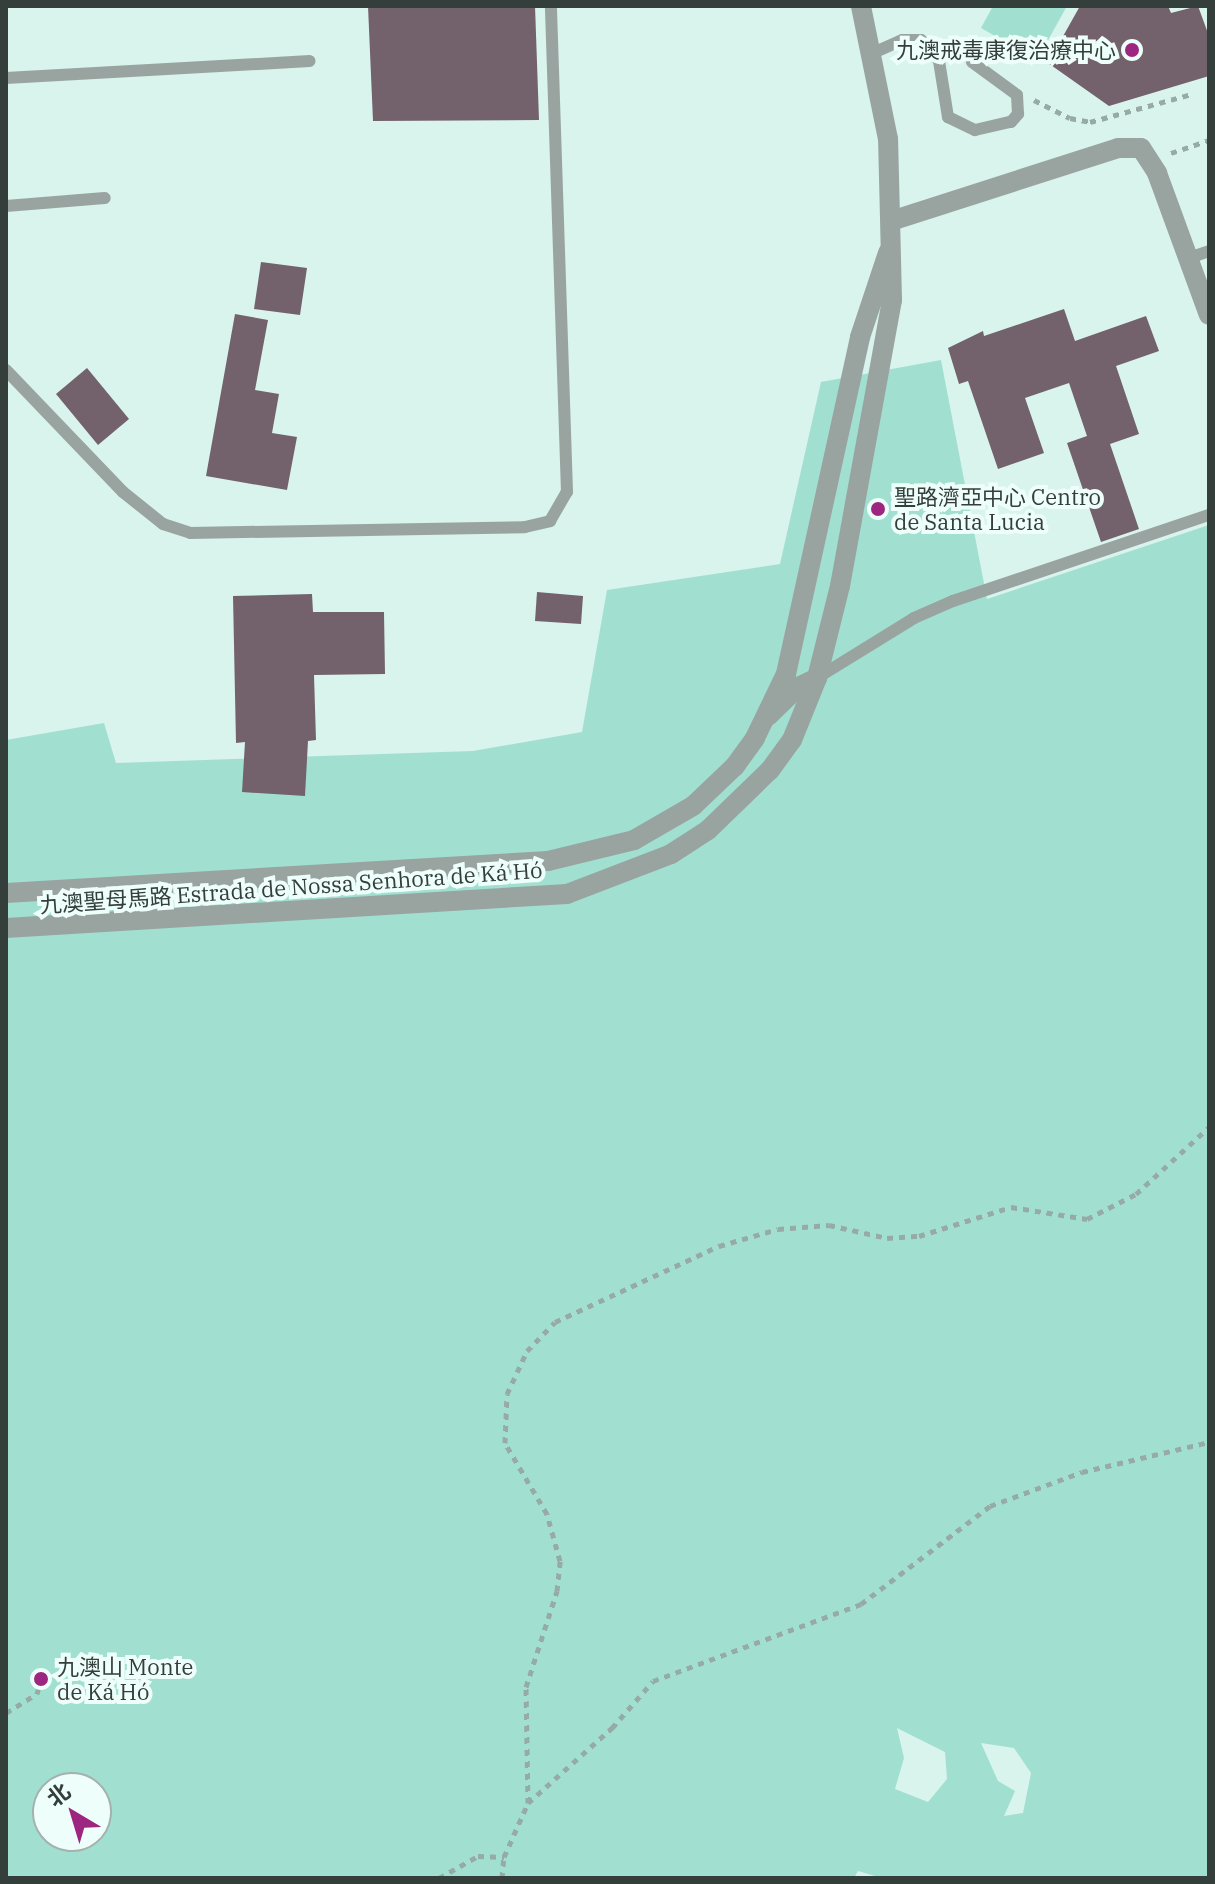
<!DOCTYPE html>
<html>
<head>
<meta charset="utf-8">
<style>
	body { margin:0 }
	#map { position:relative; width:1215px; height:1884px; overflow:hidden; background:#d9f3ed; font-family:"IBM Plex Serif","Noto Sans SC",serif }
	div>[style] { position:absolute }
	.green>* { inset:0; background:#a1e0d1 }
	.building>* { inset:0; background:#73616c }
	.path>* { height:5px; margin-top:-2.5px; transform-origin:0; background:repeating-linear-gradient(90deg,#97aba6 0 6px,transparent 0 12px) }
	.service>* { height:12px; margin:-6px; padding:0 6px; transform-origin:6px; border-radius:6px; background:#99a4a1 }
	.minor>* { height:20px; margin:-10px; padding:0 10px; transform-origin:10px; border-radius:10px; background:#99a4a1 }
	.tertiary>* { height:20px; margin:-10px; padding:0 10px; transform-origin:10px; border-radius:10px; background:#99a4a1 }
	.dots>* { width:22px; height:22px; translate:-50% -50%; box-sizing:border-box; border:4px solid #eefefa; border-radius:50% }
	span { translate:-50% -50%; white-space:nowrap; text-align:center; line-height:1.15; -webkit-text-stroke:8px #eefefa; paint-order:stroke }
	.poi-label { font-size:22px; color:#343e3b }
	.right { translate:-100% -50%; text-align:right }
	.left { translate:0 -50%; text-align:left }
	.street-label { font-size:22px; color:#343e3b }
	.frame { position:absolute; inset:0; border:8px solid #343e3b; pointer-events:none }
	.north { position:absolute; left:32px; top:1772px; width:80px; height:80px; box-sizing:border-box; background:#eefefa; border:2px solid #a4b1ae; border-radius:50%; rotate:322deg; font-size:22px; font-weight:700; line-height:32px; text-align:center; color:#343e3b }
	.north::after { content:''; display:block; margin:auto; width:28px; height:36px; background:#9d2780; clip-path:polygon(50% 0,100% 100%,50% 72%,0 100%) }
</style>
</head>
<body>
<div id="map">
	<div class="green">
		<i style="clip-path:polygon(993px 6px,1067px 6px,1037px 60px,981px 28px)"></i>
		<i style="clip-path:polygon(evenodd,941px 360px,987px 599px,1209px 525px,1209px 1878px,882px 1878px,858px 1871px,854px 1878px,6px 1878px,6px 740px,104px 723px,116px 763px,473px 751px,582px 732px,607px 590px,780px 564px,821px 382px,941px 360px,897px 1728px,945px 1752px,947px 1779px,928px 1802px,895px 1789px,904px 1758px,897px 1728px,941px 360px,981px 1743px,1014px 1748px,1031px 1773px,1023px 1813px,1004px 1816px,1015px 1791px,998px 1781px,981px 1743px,941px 360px,48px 1788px,96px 1788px,96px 1836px,48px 1836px,48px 1788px)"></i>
	</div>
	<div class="building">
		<i style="clip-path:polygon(368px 6px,535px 6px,539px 120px,373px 121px)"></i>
		<i style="clip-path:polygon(1080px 6px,1168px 6px,1171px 13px,1198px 6px,1209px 36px,1209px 76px,1109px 106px,1048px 63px)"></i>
		<i style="clip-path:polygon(261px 262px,307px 268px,300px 315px,254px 309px)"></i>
		<i style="clip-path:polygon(1064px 309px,1075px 341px,1146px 316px,1159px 351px,1116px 366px,1139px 434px,1110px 444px,1139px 529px,1101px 542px,1067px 443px,1087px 436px,1069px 383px,1025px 398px,1044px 453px,998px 469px,968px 381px,959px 384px,948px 348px,983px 331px,984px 336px)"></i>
		<i style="clip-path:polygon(235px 314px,268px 320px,255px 390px,279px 394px,272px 433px,297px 437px,287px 490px,206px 476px)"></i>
		<i style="clip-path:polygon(87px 368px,129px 419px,98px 445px,56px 394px)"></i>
		<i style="clip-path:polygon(537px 592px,583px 596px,581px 624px,535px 621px)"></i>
		<i style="clip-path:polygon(312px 594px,313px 612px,384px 612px,385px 674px,314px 675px,316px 740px,308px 741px,305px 796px,242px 792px,245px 742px,236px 743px,233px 596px)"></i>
	</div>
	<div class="path">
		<i style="left:1034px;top:100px;width:40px;rotate:26.6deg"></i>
		<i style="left:1070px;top:118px;width:20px;rotate:11deg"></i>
		<i style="left:1090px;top:122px;width:106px;rotate:-15.4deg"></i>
		<i style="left:1171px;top:153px;width:40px;rotate:-18.9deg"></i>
		<i style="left:6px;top:1713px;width:36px;rotate:-32deg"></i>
		<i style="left:37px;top:1694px;width:16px;rotate:-76deg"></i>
		<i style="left:528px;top:1803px;width:116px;rotate:-91deg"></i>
		<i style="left:526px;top:1687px;width:101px;rotate:-72.1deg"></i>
		<i style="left:557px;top:1591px;width:30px;rotate:-84deg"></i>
		<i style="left:560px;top:1561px;width:49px;rotate:-105.5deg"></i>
		<i style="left:547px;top:1514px;width:82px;rotate:-120.6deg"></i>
		<i style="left:505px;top:1443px;width:49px;rotate:-87.7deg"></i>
		<i style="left:507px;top:1394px;width:47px;rotate:-65.1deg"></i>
		<i style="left:527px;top:1351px;width:40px;rotate:-46deg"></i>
		<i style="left:555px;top:1322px;width:181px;rotate:-24.9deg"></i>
		<i style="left:719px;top:1246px;width:61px;rotate:-16.1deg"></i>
		<i style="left:778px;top:1229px;width:51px;rotate:-4.5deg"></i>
		<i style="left:829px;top:1225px;width:59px;rotate:12.6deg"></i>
		<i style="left:887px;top:1238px;width:32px;rotate:-4deg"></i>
		<i style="left:919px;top:1236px;width:96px;rotate:-17.5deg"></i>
		<i style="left:1011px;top:1207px;width:77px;rotate:9deg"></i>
		<i style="left:1087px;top:1219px;width:55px;rotate:-27deg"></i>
		<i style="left:1136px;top:1194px;width:99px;rotate:-42.5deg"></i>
		<i style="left:439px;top:1878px;width:45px;rotate:-29.4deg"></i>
		<i style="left:478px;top:1856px;width:26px;rotate:2deg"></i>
		<i style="left:502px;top:1878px;width:21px;rotate:-85deg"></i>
		<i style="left:504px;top:1857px;width:59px;rotate:-66deg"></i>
		<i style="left:528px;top:1803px;width:113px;rotate:-41.8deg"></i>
		<i style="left:612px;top:1728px;width:62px;rotate:-48.9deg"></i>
		<i style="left:653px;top:1681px;width:222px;rotate:-20.3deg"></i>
		<i style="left:861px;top:1604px;width:162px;rotate:-37.2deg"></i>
		<i style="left:990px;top:1506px;width:98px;rotate:-20.3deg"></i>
		<i style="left:1082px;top:1472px;width:130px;rotate:-13.3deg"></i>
	</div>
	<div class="service">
		<i style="left:873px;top:53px;width:32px;rotate:-24deg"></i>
		<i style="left:902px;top:40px;width:19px"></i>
		<i style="left:921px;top:40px;width:28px;rotate:49deg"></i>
		<i style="left:939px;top:61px;width:57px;rotate:80.9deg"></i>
		<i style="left:948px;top:117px;width:30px;rotate:26deg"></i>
		<i style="left:975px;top:130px;width:37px;rotate:-13deg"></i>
		<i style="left:1011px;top:122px;width:11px;rotate:-49deg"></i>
		<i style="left:1018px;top:114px;width:19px;rotate:-93deg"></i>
		<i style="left:1017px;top:95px;width:56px;rotate:-143.7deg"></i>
		<i style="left:6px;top:78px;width:304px;rotate:-3.2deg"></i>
		<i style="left:6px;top:206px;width:99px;rotate:-4.6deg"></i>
		<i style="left:1189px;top:258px;width:21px;rotate:-19deg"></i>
		<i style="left:6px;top:370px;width:169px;rotate:46.2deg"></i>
		<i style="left:123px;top:492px;width:51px;rotate:38.7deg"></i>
		<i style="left:163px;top:524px;width:28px;rotate:18deg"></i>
		<i style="left:190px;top:533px;width:335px;rotate:-1deg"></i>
		<i style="left:525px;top:527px;width:26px;rotate:-13deg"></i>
		<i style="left:550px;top:521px;width:34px;rotate:-60deg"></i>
		<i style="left:567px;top:492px;width:486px;rotate:-91.9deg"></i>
		<i style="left:817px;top:678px;width:114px;rotate:-31.7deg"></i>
		<i style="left:914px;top:618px;width:43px;rotate:-23.6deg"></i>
		<i style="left:953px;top:601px;width:270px;rotate:-18.6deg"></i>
	</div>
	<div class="minor">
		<i style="left:891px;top:221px;width:238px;rotate:-17.8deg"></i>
		<i style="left:1118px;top:148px;width:23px"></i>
		<i style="left:1141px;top:148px;width:30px;rotate:57deg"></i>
		<i style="left:1157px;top:173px;width:151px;rotate:69.9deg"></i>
		<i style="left:768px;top:716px;width:42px;rotate:-44deg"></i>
		<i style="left:798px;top:687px;width:21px;rotate:-25deg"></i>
	</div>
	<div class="tertiary">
		<i style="left:6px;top:893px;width:543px;rotate:-3.38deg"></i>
		<i style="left:548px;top:861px;width:89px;rotate:-13.7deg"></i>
		<i style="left:634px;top:840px;width:68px;rotate:-30deg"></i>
		<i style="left:693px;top:806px;width:58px;rotate:-43.6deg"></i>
		<i style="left:735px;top:766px;width:34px;rotate:-54deg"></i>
		<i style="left:755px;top:738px;width:71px;rotate:-64.2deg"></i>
		<i style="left:786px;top:674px;width:345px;rotate:-77.6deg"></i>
		<i style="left:860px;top:337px;width:89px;rotate:-71.6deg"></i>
		<i style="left:6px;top:928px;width:562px;rotate:-3.47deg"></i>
		<i style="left:567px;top:894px;width:111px;rotate:-21deg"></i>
		<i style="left:671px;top:854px;width:44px;rotate:-33deg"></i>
		<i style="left:708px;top:830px;width:86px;rotate:-44.1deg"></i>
		<i style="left:770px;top:770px;width:37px;rotate:-54deg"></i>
		<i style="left:792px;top:740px;width:67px;rotate:-68deg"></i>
		<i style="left:817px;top:678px;width:95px;rotate:-76deg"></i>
		<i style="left:840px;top:586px;width:291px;rotate:-79.7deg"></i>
		<i style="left:892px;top:300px;width:161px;rotate:-91.4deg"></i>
		<i style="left:888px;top:139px;width:136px;rotate:-101.5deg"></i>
	</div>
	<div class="dots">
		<i style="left:1132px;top:50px;background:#9d2780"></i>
		<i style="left:878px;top:509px;background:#9d2780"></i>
		<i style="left:41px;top:1679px;background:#9d2780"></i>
	</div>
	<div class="poi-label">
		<span class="right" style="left:1116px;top:50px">九澳戒毒康復治療中心</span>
		<span class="left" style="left:894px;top:509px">聖路濟亞中心 Centro<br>de Santa Lucia</span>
		<span class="left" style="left:57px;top:1679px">九澳山 Monte<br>de Ká Hó</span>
	</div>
	<div class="street-label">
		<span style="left:291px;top:887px;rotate:-4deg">九澳聖母馬路 Estrada de Nossa Senhora de Ká Hó</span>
	</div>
	<div class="frame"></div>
	<div class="north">北</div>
</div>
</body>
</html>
